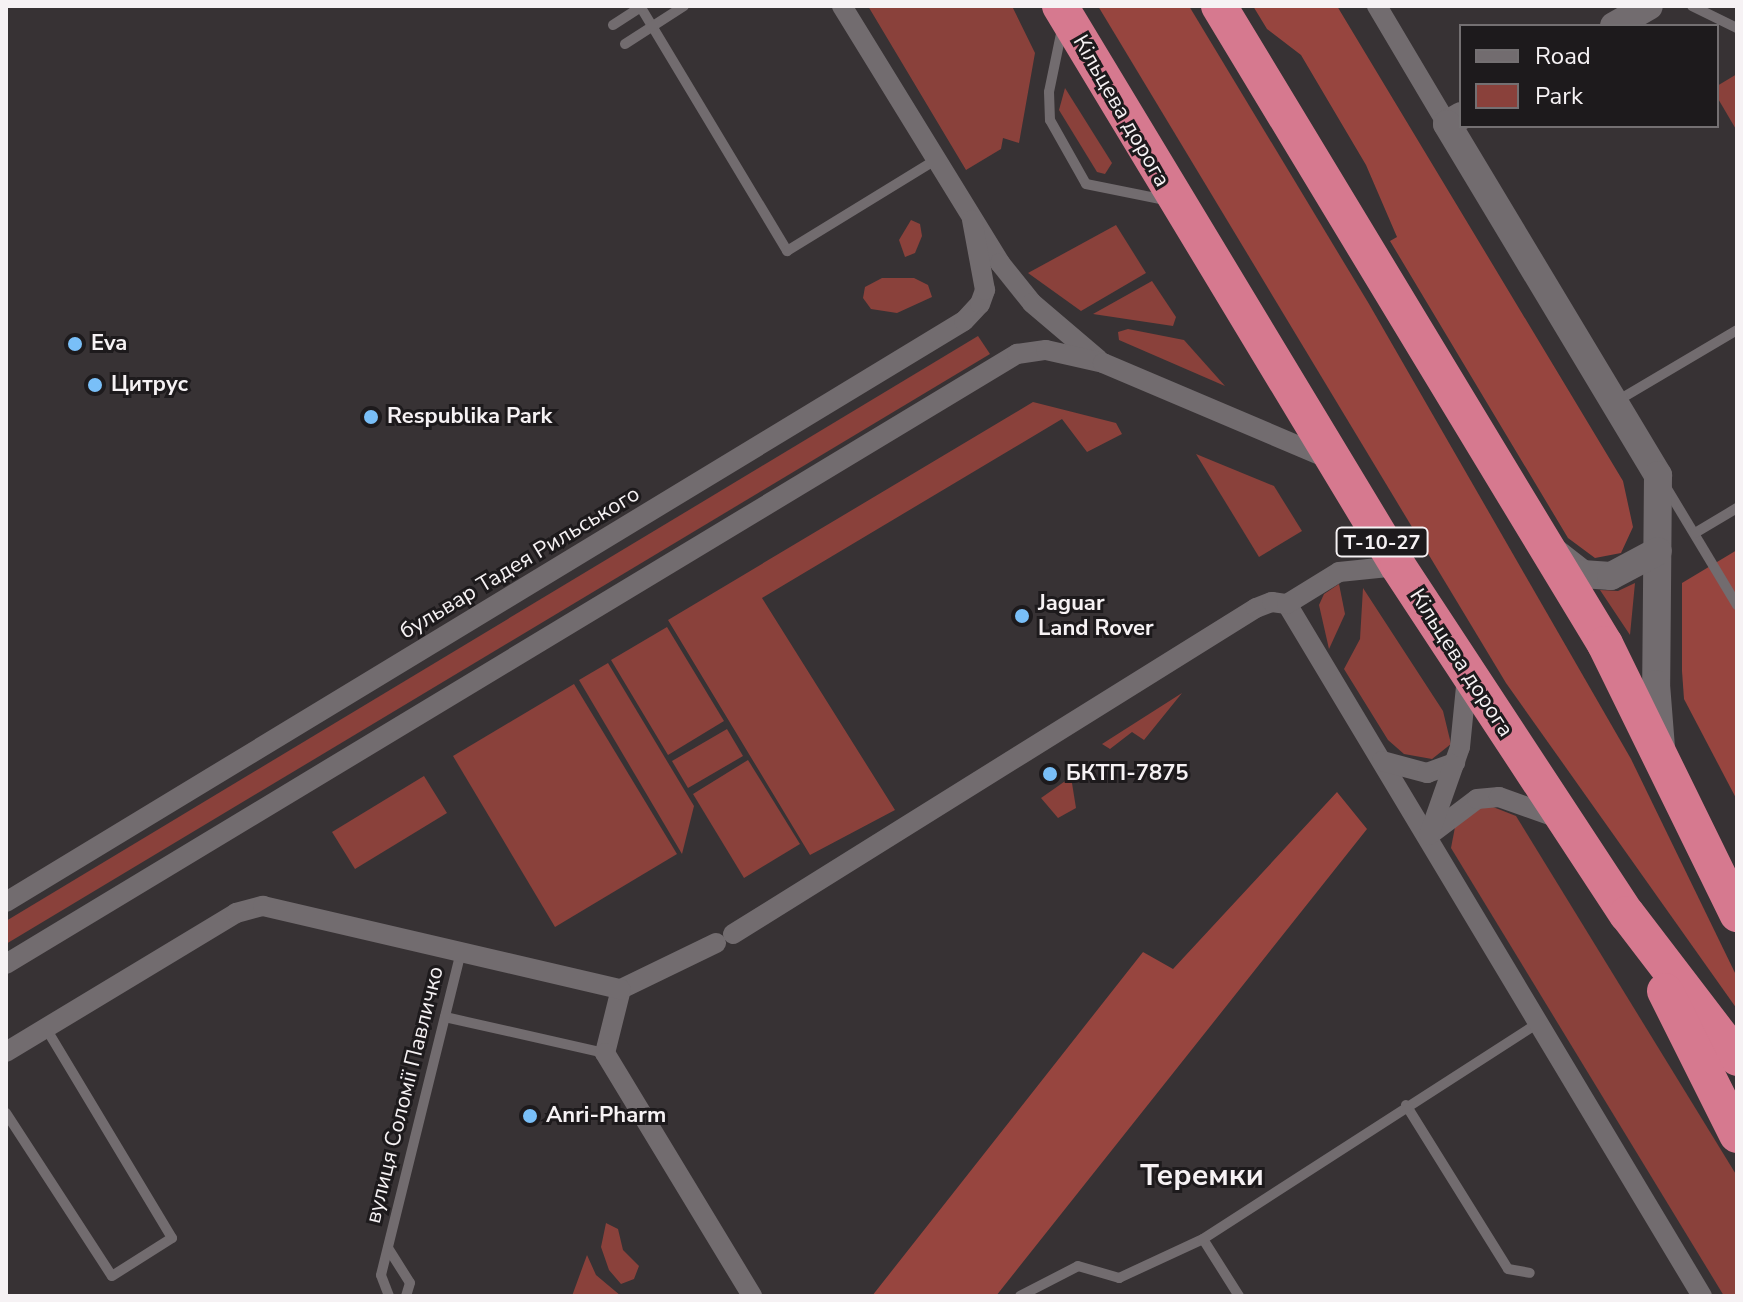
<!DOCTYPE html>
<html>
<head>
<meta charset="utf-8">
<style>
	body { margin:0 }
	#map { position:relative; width:1743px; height:1302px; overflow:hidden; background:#373234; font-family:"Nunito Sans",sans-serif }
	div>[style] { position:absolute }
	.green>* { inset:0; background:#8a413b }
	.forest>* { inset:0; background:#97453f }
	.lane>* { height:10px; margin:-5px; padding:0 5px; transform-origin:5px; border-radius:5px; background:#726c6f }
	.street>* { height:20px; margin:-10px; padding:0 10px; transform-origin:10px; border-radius:10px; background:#726c6f }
	.secondary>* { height:28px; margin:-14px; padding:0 14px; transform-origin:14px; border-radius:14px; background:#726c6f }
	.highway>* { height:36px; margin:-18px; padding:0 18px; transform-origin:18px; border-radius:18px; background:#d6798f }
	.dots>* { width:22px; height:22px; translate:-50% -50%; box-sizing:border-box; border:4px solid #1d1a1c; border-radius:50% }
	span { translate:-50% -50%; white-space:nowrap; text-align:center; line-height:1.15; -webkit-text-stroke:6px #1d1a1c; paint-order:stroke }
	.shield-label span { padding:2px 6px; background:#1d1a1c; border:2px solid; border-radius:6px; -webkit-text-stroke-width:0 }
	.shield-label { font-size:20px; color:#f6f2f4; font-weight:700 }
	.street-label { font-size:22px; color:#f6f2f4 }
	.poi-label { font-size:22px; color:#f6f2f4; font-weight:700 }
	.left { translate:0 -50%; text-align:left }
	.district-label { font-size:30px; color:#f6f2f4; font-weight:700 }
	.frame { position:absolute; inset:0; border:8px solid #f6f2f4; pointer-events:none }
	.legend { position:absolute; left:1459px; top:24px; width:260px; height:104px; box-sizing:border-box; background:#1d1a1c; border:2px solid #747072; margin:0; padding:10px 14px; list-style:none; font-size:24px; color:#f6f2f4 }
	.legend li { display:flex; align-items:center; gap:16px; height:40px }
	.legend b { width:40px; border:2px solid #747072 }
</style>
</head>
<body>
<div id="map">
	<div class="green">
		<i style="clip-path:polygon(868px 6px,1012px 6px,1035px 53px,1019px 143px,1003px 138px,1001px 149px,966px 170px)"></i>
		<i style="clip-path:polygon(1737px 74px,1737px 131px,1717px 97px,1717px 86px)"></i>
		<i style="clip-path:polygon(1065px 88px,1112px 163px,1105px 174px,1097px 172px,1059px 110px)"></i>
		<i style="clip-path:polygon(911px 220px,920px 224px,922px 236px,915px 253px,905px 257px,899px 240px)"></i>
		<i style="clip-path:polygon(1116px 225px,1146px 273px,1081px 311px,1028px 273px)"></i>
		<i style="clip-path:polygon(882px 278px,914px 278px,928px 285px,932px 297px,897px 313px,871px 309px,863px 298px,865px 287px)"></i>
		<i style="clip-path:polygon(1152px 281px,1176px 317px,1173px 326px,1093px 314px)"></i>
		<i style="clip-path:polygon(1128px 329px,1184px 340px,1225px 386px,1119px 340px,1118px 332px)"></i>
		<i style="clip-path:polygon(978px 336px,990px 354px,6px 944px,6px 921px)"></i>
		<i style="clip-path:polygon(1033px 402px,1116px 423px,1122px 434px,1087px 452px,1062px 419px,762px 598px,895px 810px,810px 855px,668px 620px)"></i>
		<i style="clip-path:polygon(1196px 454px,1274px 486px,1302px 531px,1259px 557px)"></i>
		<i style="clip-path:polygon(1635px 583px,1630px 635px,1600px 590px,1618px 591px)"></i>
		<i style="clip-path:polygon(1339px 584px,1345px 614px,1329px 649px,1319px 605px,1324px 594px)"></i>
		<i style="clip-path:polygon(1363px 588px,1443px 711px,1451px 744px,1432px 759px,1404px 754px,1388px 740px,1344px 669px,1360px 639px)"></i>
		<i style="clip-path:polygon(667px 627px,724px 721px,668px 755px,611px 660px)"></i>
		<i style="clip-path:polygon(608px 663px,694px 806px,682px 854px,579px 680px)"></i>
		<i style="clip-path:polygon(574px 684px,677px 854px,555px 927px,453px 756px)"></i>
		<i style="clip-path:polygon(1182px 693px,1144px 740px,1132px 732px,1110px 749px,1102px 744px)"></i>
		<i style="clip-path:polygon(727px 729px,743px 756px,688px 788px,672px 761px)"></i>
		<i style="clip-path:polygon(748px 760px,800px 844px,744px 878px,693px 794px)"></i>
		<i style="clip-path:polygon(424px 776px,447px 813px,355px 869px,332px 832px)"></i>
		<i style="clip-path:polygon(1071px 777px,1076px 808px,1058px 818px,1041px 798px)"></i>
		<i style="clip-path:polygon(1488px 805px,1516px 816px,1737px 1176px,1737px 1296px,1724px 1296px,1451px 848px,1455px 827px,1472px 810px)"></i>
		<i style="clip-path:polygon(606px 1223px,618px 1229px,623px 1250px,639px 1266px,634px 1279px,621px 1284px,609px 1270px,601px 1247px)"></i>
		<i style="clip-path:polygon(587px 1255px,596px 1275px,621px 1296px,572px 1296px)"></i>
	</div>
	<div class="forest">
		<i style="clip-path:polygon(1098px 6px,1189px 6px,1369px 304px,1631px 759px,1737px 977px,1737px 1009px,1506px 683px)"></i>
		<i style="clip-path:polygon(1253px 6px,1337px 6px,1623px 481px,1633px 527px,1621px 553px,1595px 558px,1568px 538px,1390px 241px,1397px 237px,1366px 165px,1301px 55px,1267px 29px)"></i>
		<i style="clip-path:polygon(1737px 550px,1737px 800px,1684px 699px,1682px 671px,1682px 583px)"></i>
		<i style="clip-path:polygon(1337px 792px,1367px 829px,996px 1296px,872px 1296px,1143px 952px,1173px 969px)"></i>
	</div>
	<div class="lane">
		<i style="left:640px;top:6px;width:286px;rotate:59deg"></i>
		<i style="left:787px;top:251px;width:176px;rotate:-31.5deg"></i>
		<i style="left:1692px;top:6px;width:50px;rotate:26.1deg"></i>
		<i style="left:613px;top:25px;width:35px;rotate:-33deg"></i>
		<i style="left:1062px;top:29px;width:64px;rotate:101.7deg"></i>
		<i style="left:1049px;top:92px;width:28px;rotate:88deg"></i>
		<i style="left:1050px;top:120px;width:73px;rotate:60.6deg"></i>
		<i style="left:1086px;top:184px;width:81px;rotate:11.4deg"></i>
		<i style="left:625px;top:44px;width:70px;rotate:-32.8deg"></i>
		<i style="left:1617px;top:401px;width:139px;rotate:-30.6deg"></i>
		<i style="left:1666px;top:487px;width:138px;rotate:59deg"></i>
		<i style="left:1695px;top:533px;width:49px;rotate:-30.8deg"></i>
		<i style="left:445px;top:1017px;width:164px;rotate:12.7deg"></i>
		<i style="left:1406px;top:1105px;width:193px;rotate:58.1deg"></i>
		<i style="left:1508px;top:1269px;width:22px;rotate:10deg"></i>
		<i style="left:6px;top:1113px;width:194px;rotate:57deg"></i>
		<i style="left:112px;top:1276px;width:71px;rotate:-32.3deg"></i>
		<i style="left:172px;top:1238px;width:245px;rotate:-121deg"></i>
		<i style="left:388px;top:1248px;width:41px;rotate:57.8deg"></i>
		<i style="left:410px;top:1283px;width:14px;rotate:107deg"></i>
		<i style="left:389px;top:1296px;width:22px;rotate:-111deg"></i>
		<i style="left:381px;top:1275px;width:333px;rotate:-76.1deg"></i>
		<i style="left:1020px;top:1296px;width:65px;rotate:-27.3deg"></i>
		<i style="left:1078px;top:1266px;width:43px;rotate:16.3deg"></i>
		<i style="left:1119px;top:1278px;width:93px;rotate:-24.9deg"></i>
		<i style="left:1239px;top:1296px;width:67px;rotate:-122.3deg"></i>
		<i style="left:1203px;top:1239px;width:399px;rotate:-32.8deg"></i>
	</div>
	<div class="street">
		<i style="left:842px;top:6px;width:302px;rotate:58.4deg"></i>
		<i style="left:1000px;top:263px;width:51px;rotate:51.3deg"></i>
		<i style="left:1032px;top:303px;width:87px;rotate:40.3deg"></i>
		<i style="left:1377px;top:6px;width:137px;rotate:59.3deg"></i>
		<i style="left:1287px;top:604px;width:807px;rotate:59.05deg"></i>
		<i style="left:1382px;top:761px;width:47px;rotate:14.9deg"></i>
		<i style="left:1427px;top:773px;width:30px;rotate:-20deg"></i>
		<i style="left:1432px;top:833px;width:56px;rotate:-37.1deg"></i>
		<i style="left:1477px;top:799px;width:22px;rotate:-5deg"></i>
		<i style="left:1499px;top:797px;width:66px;rotate:19.5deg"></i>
		<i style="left:1429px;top:835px;width:93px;rotate:-70.6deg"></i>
		<i style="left:1460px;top:747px;width:70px;rotate:-84.3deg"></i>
		<i style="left:6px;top:902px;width:1120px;rotate:-31.24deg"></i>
		<i style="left:964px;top:321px;width:23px;rotate:-47deg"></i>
		<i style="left:980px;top:304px;width:15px;rotate:-70deg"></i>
		<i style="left:985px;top:290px;width:71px;rotate:-100.5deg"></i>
		<i style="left:733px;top:934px;width:616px;rotate:-31.94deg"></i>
		<i style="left:1256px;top:608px;width:17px;rotate:-21deg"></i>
		<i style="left:1272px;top:602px;width:15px;rotate:8deg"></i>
		<i style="left:1287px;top:604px;width:61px;rotate:-31.6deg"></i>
		<i style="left:1339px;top:572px;width:59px;rotate:-5.8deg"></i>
		<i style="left:716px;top:943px;width:106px;rotate:154.2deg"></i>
		<i style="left:621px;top:989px;width:66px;rotate:104deg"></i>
		<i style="left:605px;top:1053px;width:284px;rotate:58.8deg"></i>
		<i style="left:6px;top:964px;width:1181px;rotate:-31.11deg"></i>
		<i style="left:1017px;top:354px;width:29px;rotate:-8deg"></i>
		<i style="left:1046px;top:350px;width:58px;rotate:12.8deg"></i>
		<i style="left:1103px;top:363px;width:248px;rotate:23deg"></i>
		<i style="left:6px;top:1052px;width:269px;rotate:-31.1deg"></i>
		<i style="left:236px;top:913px;width:28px;rotate:-15deg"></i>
		<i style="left:263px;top:906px;width:367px;rotate:13.1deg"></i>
	</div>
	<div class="secondary">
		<i style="left:1614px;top:26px;width:40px;rotate:-29.7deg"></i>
		<i style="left:1461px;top:116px;width:16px;rotate:150deg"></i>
		<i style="left:1447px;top:124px;width:410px;rotate:59deg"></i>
		<i style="left:1658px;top:475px;width:209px;rotate:90.5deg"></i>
		<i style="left:1656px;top:684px;width:64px;rotate:85.5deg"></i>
		<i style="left:1553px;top:551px;width:37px;rotate:38deg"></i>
		<i style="left:1582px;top:574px;width:29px;rotate:4deg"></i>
		<i style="left:1611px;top:576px;width:53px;rotate:-28deg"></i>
	</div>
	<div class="highway">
		<i style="left:1060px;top:6px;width:654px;rotate:58.89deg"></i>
		<i style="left:1398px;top:566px;width:417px;rotate:56.7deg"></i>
		<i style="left:1627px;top:914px;width:181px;rotate:52.6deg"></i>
		<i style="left:1219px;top:6px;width:746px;rotate:58.83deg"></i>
		<i style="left:1605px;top:644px;width:301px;rotate:63.9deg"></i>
		<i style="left:1665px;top:991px;width:161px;rotate:63.4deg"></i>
	</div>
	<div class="dots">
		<i style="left:75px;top:344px;background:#79bff8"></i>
		<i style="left:95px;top:385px;background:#79bff8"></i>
		<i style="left:371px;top:417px;background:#79bff8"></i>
		<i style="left:1022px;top:616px;background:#79bff8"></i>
		<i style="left:1050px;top:774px;background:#79bff8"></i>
		<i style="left:530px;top:1116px;background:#79bff8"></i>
	</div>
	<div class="shield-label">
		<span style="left:1382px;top:542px">Т-10-27</span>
	</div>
	<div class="street-label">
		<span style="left:1121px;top:111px;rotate:60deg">Кільцева дорога</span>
		<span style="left:520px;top:563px;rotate:-31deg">бульвар Тадея Рильського</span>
		<span style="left:1461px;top:663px;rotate:57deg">Кільцева дорога</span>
		<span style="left:405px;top:1095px;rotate:-76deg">вулиця Соломії Павличко</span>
	</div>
	<div class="poi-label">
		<span class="left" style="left:91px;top:344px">Eva</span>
		<span class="left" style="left:111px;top:385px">Цитрус</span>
		<span class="left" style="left:387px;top:417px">Respublika Park</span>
		<span class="left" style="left:1038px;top:616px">Jaguar<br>Land Rover</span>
		<span class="left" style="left:1066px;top:774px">БКТП-7875</span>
		<span class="left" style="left:546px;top:1116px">Anri-Pharm</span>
	</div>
	<div class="district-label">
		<span style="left:1202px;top:1176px">Теремки</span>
	</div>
	<div class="frame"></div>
	<ul class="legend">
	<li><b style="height:10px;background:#726c6f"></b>Road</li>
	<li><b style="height:22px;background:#8a413b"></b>Park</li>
	</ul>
</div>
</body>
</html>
